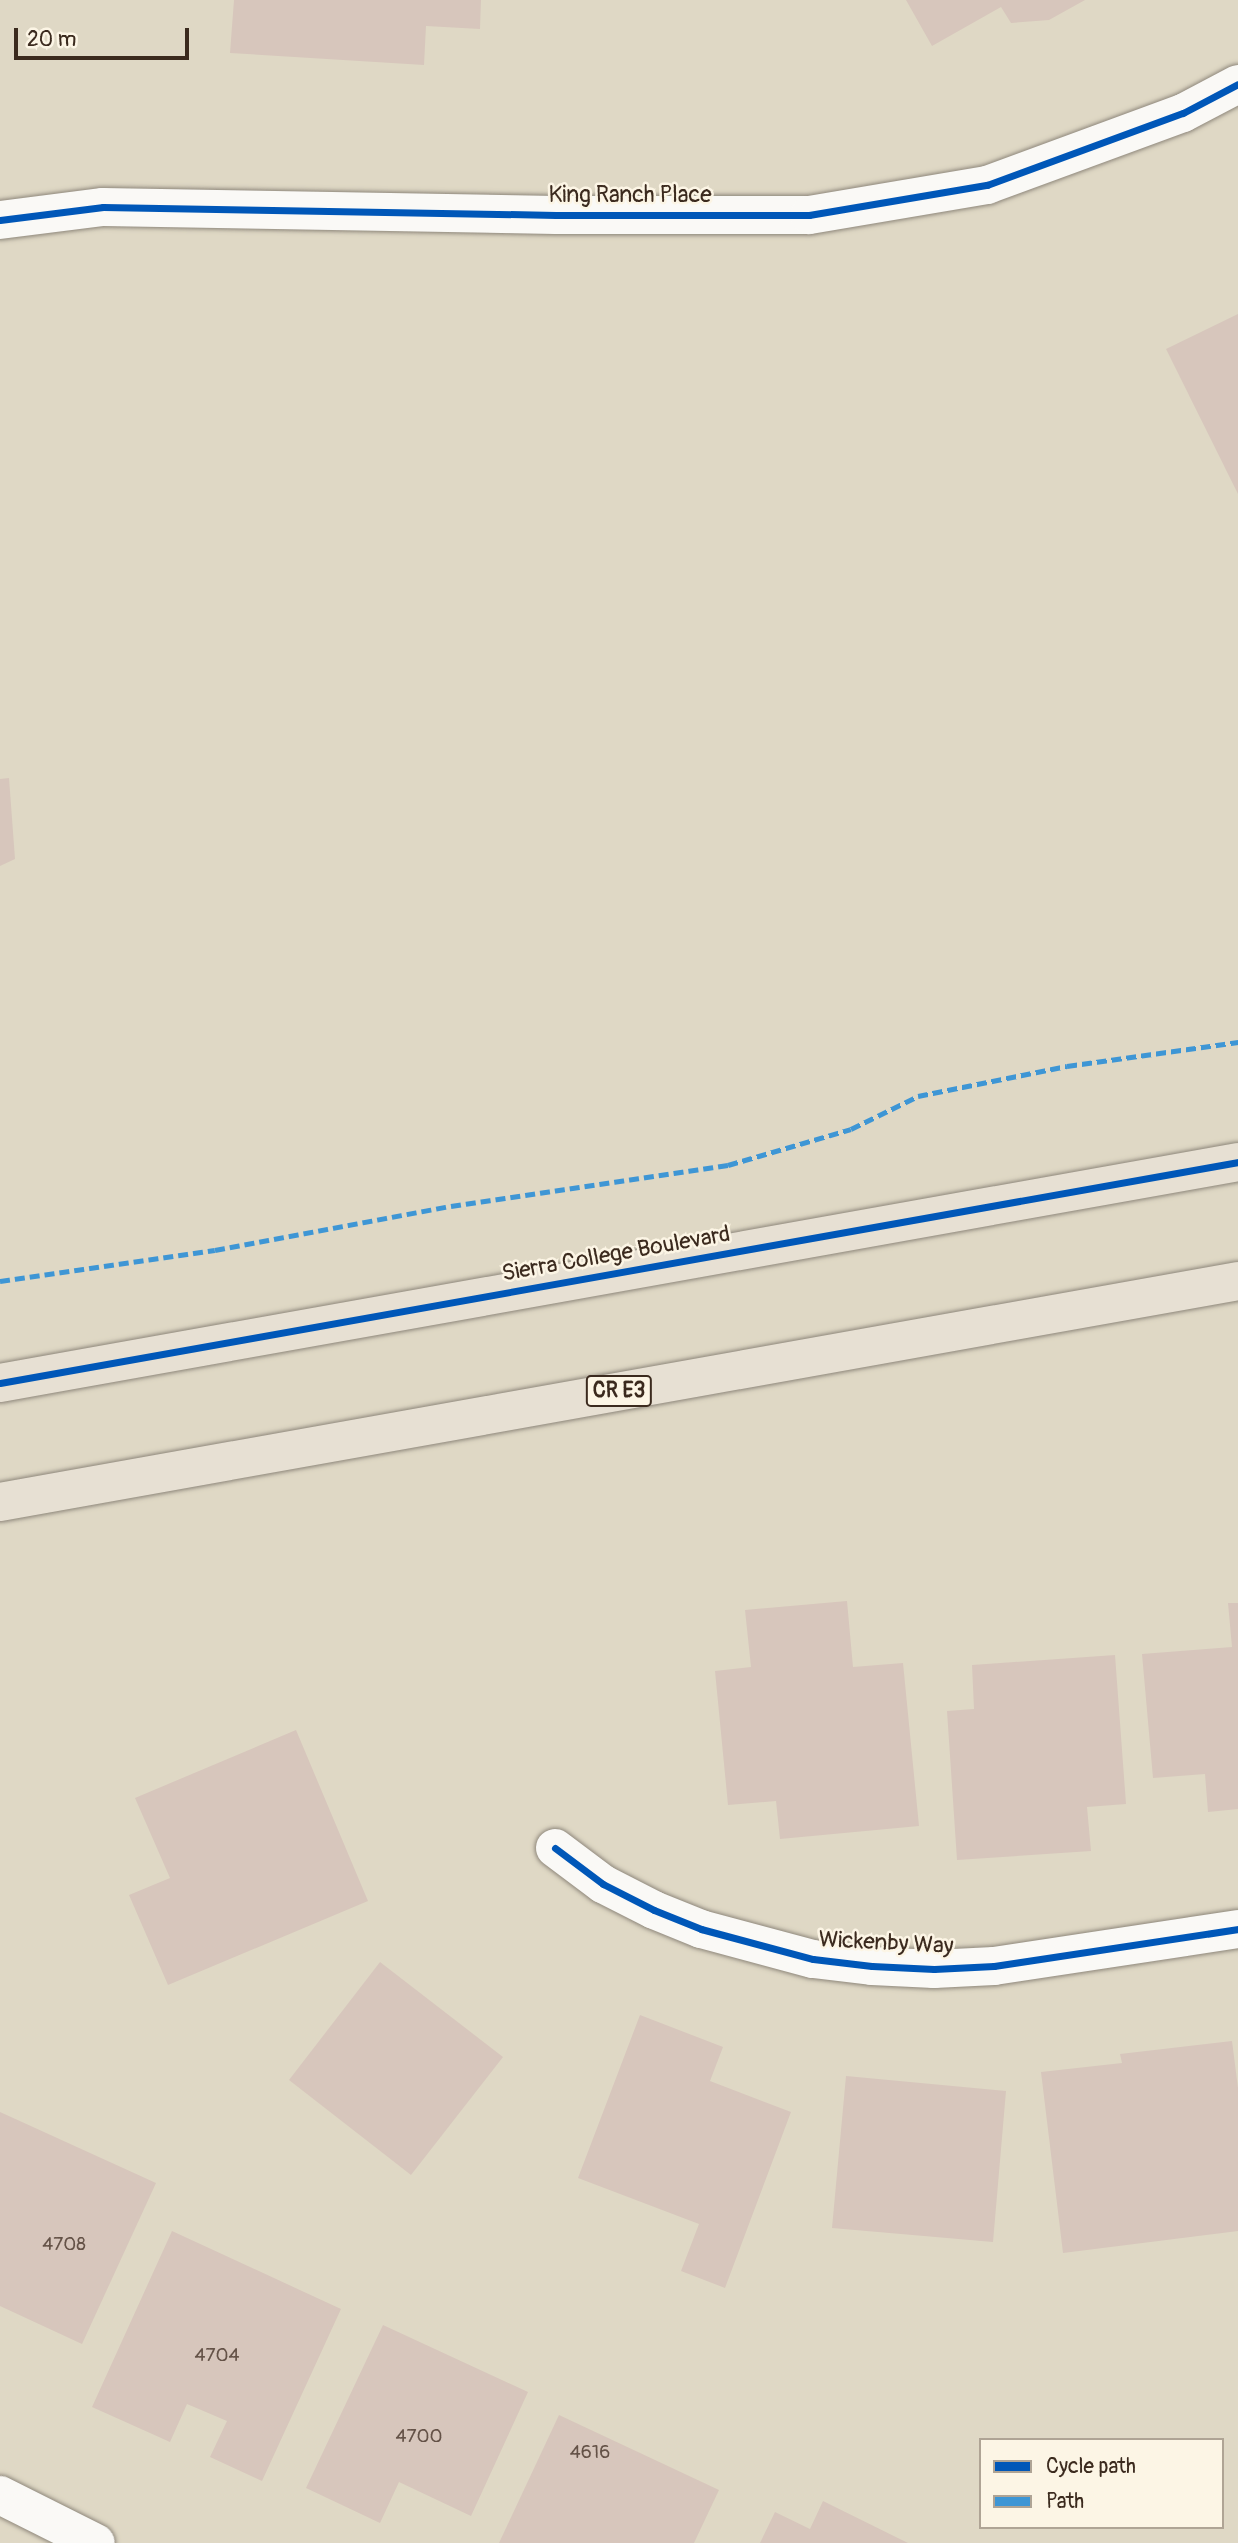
<!DOCTYPE html>
<html>
<head>
<meta charset="utf-8">
<style>
	body { margin:0 }
	#map { position:relative; width:1238px; height:2543px; overflow:hidden; background:#dfd8c5; font-family:Pangolin,sans-serif }
	div>[style] { position:absolute }
	.building>* { inset:0; background:#d7c6bc }
	.roads { filter:drop-shadow(0 0 2px #8e877b) drop-shadow(0 0 2px #8e877b) }
	.minor>* { height:38px; margin:-19px; padding:0 19px; transform-origin:19px; border-radius:19px; background:#faf9f6 }
	.primary>* { height:38px; margin:-19px; padding:0 19px; transform-origin:19px; border-radius:19px; background:#e7e0d3 }
	.quiet>* { height:5px; margin-top:-2.5px; transform-origin:0; background:repeating-linear-gradient(90deg,#3e96d5 0 10px,transparent 0 15px) }
	.cycleway>* { height:7px; margin:-3.5px; padding:0 3.5px; transform-origin:3.5px; border-radius:3.5px; background:#0057b8 }
	span { translate:-50% -50%; white-space:nowrap; text-align:center; line-height:1.15; -webkit-text-stroke:5px #fcf5e5; paint-order:stroke }
	.number-label { font-size:19px; color:#645247 }
	.number-label span { -webkit-text-stroke-width:0 }
	.shield-label span { padding:2px 5px; background:#fcf5e5; border:2px solid; border-radius:5px; -webkit-text-stroke-width:0 }
	.shield-label { font-size:21px; color:#3b2a1e; font-weight:700 }
	.street-label { font-size:23px; color:#3b2a1e }
	.legend { position:absolute; left:979px; top:2438px; width:245px; height:91px; box-sizing:border-box; background:#fcf5e5; border:2px solid #afa495; margin:0; padding:9px 12px; list-style:none; font-size:21px; color:#3b2a1e }
	.legend li { display:flex; align-items:center; gap:14px; height:35px }
	.legend b { width:35px; border:2px solid #afa495 }
	.scale { position:absolute; left:14px; top:28px; width:175px; height:32px; box-sizing:border-box; border:4px solid #3b2a1e; border-top:0; padding-left:9px; font-size:21px; line-height:24px; white-space:nowrap; color:#3b2a1e; -webkit-text-stroke:5px #fcf5e5; paint-order:stroke }
</style>
</head>
<body>
<div id="map">
	<div class="building">
		<i style="clip-path:polygon(234px 0,481px 0,480px 29px,426px 26px,424px 65px,230px 53px)"></i>
		<i style="clip-path:polygon(906px 0,1085px 0,1049px 20px,1011px 23px,1001px 7px,932px 46px)"></i>
		<i style="clip-path:polygon(1238px 314px,1238px 494px,1166px 349px)"></i>
		<i style="clip-path:polygon(9px 778px,15px 859px,0 866px,0 779px)"></i>
		<i style="clip-path:polygon(847px 1601px,853px 1667px,903px 1663px,919px 1826px,780px 1839px,776px 1801px,728px 1805px,715px 1671px,751px 1667px,745px 1610px)"></i>
		<i style="clip-path:polygon(1228px 1603px,1238px 1603px,1238px 1809px,1208px 1812px,1205px 1774px,1153px 1778px,1142px 1654px,1232px 1647px)"></i>
		<i style="clip-path:polygon(1115px 1655px,1126px 1804px,1087px 1807px,1091px 1851px,957px 1860px,947px 1711px,974px 1709px,972px 1665px)"></i>
		<i style="clip-path:polygon(296px 1730px,368px 1901px,168px 1985px,129px 1895px,170px 1878px,135px 1798px)"></i>
		<i style="clip-path:polygon(380px 1962px,503px 2057px,411px 2175px,289px 2080px)"></i>
		<i style="clip-path:polygon(640px 2015px,723px 2047px,710px 2081px,791px 2112px,725px 2288px,681px 2271px,699px 2224px,578px 2178px)"></i>
		<i style="clip-path:polygon(1232px 2041px,1238px 2088px,1238px 2231px,1063px 2253px,1041px 2072px,1122px 2063px,1120px 2054px)"></i>
		<i style="clip-path:polygon(846px 2076px,1006px 2091px,993px 2242px,832px 2228px)"></i>
		<i style="clip-path:polygon(0 2112px,156px 2183px,82px 2344px,0 2306px)"></i>
		<i style="clip-path:polygon(172px 2231px,341px 2309px,262px 2481px,210px 2457px,227px 2421px,187px 2404px,170px 2442px,92px 2407px)"></i>
		<i style="clip-path:polygon(383px 2325px,528px 2392px,471px 2516px,399px 2482px,380px 2523px,306px 2488px)"></i>
		<i style="clip-path:polygon(559px 2415px,719px 2490px,694px 2543px,499px 2543px)"></i>
		<i style="clip-path:polygon(823px 2501px,908px 2543px,760px 2543px,775px 2512px,810px 2529px)"></i>
	</div>
	<div class="roads">
		<div class="minor">
			<i style="left:0;top:220px;width:104px;rotate:-7.2deg"></i>
			<i style="left:103px;top:207px;width:453px;rotate:1deg"></i>
			<i style="left:556px;top:215px;width:253px"></i>
			<i style="left:809px;top:215px;width:181px;rotate:-9.6deg"></i>
			<i style="left:987px;top:185px;width:209px;rotate:-20.2deg"></i>
			<i style="left:1183px;top:113px;width:62px;rotate:-27.8deg"></i>
			<i style="left:555px;top:1848px;width:60px;rotate:36.9deg"></i>
			<i style="left:603px;top:1884px;width:57px;rotate:27deg"></i>
			<i style="left:654px;top:1910px;width:51px;rotate:22deg"></i>
			<i style="left:701px;top:1929px;width:116px;rotate:15deg"></i>
			<i style="left:813px;top:1959px;width:59px;rotate:6.8deg"></i>
			<i style="left:872px;top:1966px;width:62px;rotate:2.8deg"></i>
			<i style="left:934px;top:1969px;width:60px;rotate:-2.9deg"></i>
			<i style="left:994px;top:1966px;width:247px;rotate:-8.6deg"></i>
			<i style="left:0;top:2495px;width:107px;rotate:26.6deg"></i>
		</div>
		<div class="primary">
			<i style="left:0;top:1383px;width:1258px;rotate:-10.12deg"></i>
			<i style="left:0;top:1502px;width:1258px;rotate:-10.12deg"></i>
		</div>
	</div>
	<div class="quiet">
		<i style="left:0;top:1281px;width:217px;rotate:-8.2deg"></i>
		<i style="left:215px;top:1250px;width:240px;rotate:-10.6deg"></i>
		<i style="left:451px;top:1206px;width:280px;rotate:-8.4deg"></i>
		<i style="left:728px;top:1165px;width:128px;rotate:-16.3deg"></i>
		<i style="left:851px;top:1129px;width:75px;rotate:-26.2deg"></i>
		<i style="left:918px;top:1096px;width:152px;rotate:-11.4deg"></i>
		<i style="left:1067px;top:1066px;width:173px;rotate:-8deg"></i>
	</div>
	<div class="cycleway">
		<i style="left:0;top:220px;width:104px;rotate:-7.2deg"></i>
		<i style="left:103px;top:207px;width:453px;rotate:1deg"></i>
		<i style="left:556px;top:215px;width:253px"></i>
		<i style="left:809px;top:215px;width:181px;rotate:-9.6deg"></i>
		<i style="left:987px;top:185px;width:209px;rotate:-20.2deg"></i>
		<i style="left:1183px;top:113px;width:62px;rotate:-27.8deg"></i>
		<i style="left:0;top:1383px;width:1258px;rotate:-10.12deg"></i>
		<i style="left:555px;top:1848px;width:60px;rotate:36.9deg"></i>
		<i style="left:603px;top:1884px;width:57px;rotate:27deg"></i>
		<i style="left:654px;top:1910px;width:51px;rotate:22deg"></i>
		<i style="left:701px;top:1929px;width:116px;rotate:15deg"></i>
		<i style="left:813px;top:1959px;width:59px;rotate:6.8deg"></i>
		<i style="left:872px;top:1966px;width:62px;rotate:2.8deg"></i>
		<i style="left:934px;top:1969px;width:60px;rotate:-2.9deg"></i>
		<i style="left:994px;top:1966px;width:247px;rotate:-8.6deg"></i>
	</div>
	<div class="number-label">
		<span style="left:64px;top:2245px">4708</span>
		<span style="left:217px;top:2356px">4704</span>
		<span style="left:419px;top:2437px">4700</span>
		<span style="left:590px;top:2453px">4616</span>
	</div>
	<div class="shield-label">
		<span style="left:619px;top:1391px">CR E3</span>
	</div>
	<div class="street-label">
		<span style="left:630px;top:195px">King Ranch Place</span>
		<span style="left:616px;top:1254px;rotate:-10deg">Sierra College Boulevard</span>
		<span style="left:886px;top:1943px;rotate:3deg">Wickenby Way</span>
	</div>
	<ul class="legend">
	<li><b style="height:9px;background:#0057b8"></b>Cycle path</li>
	<li><b style="height:9px;background:#3e96d5"></b>Path</li>
	</ul>
	<div class="scale">20 m</div>
</div>
</body>
</html>
